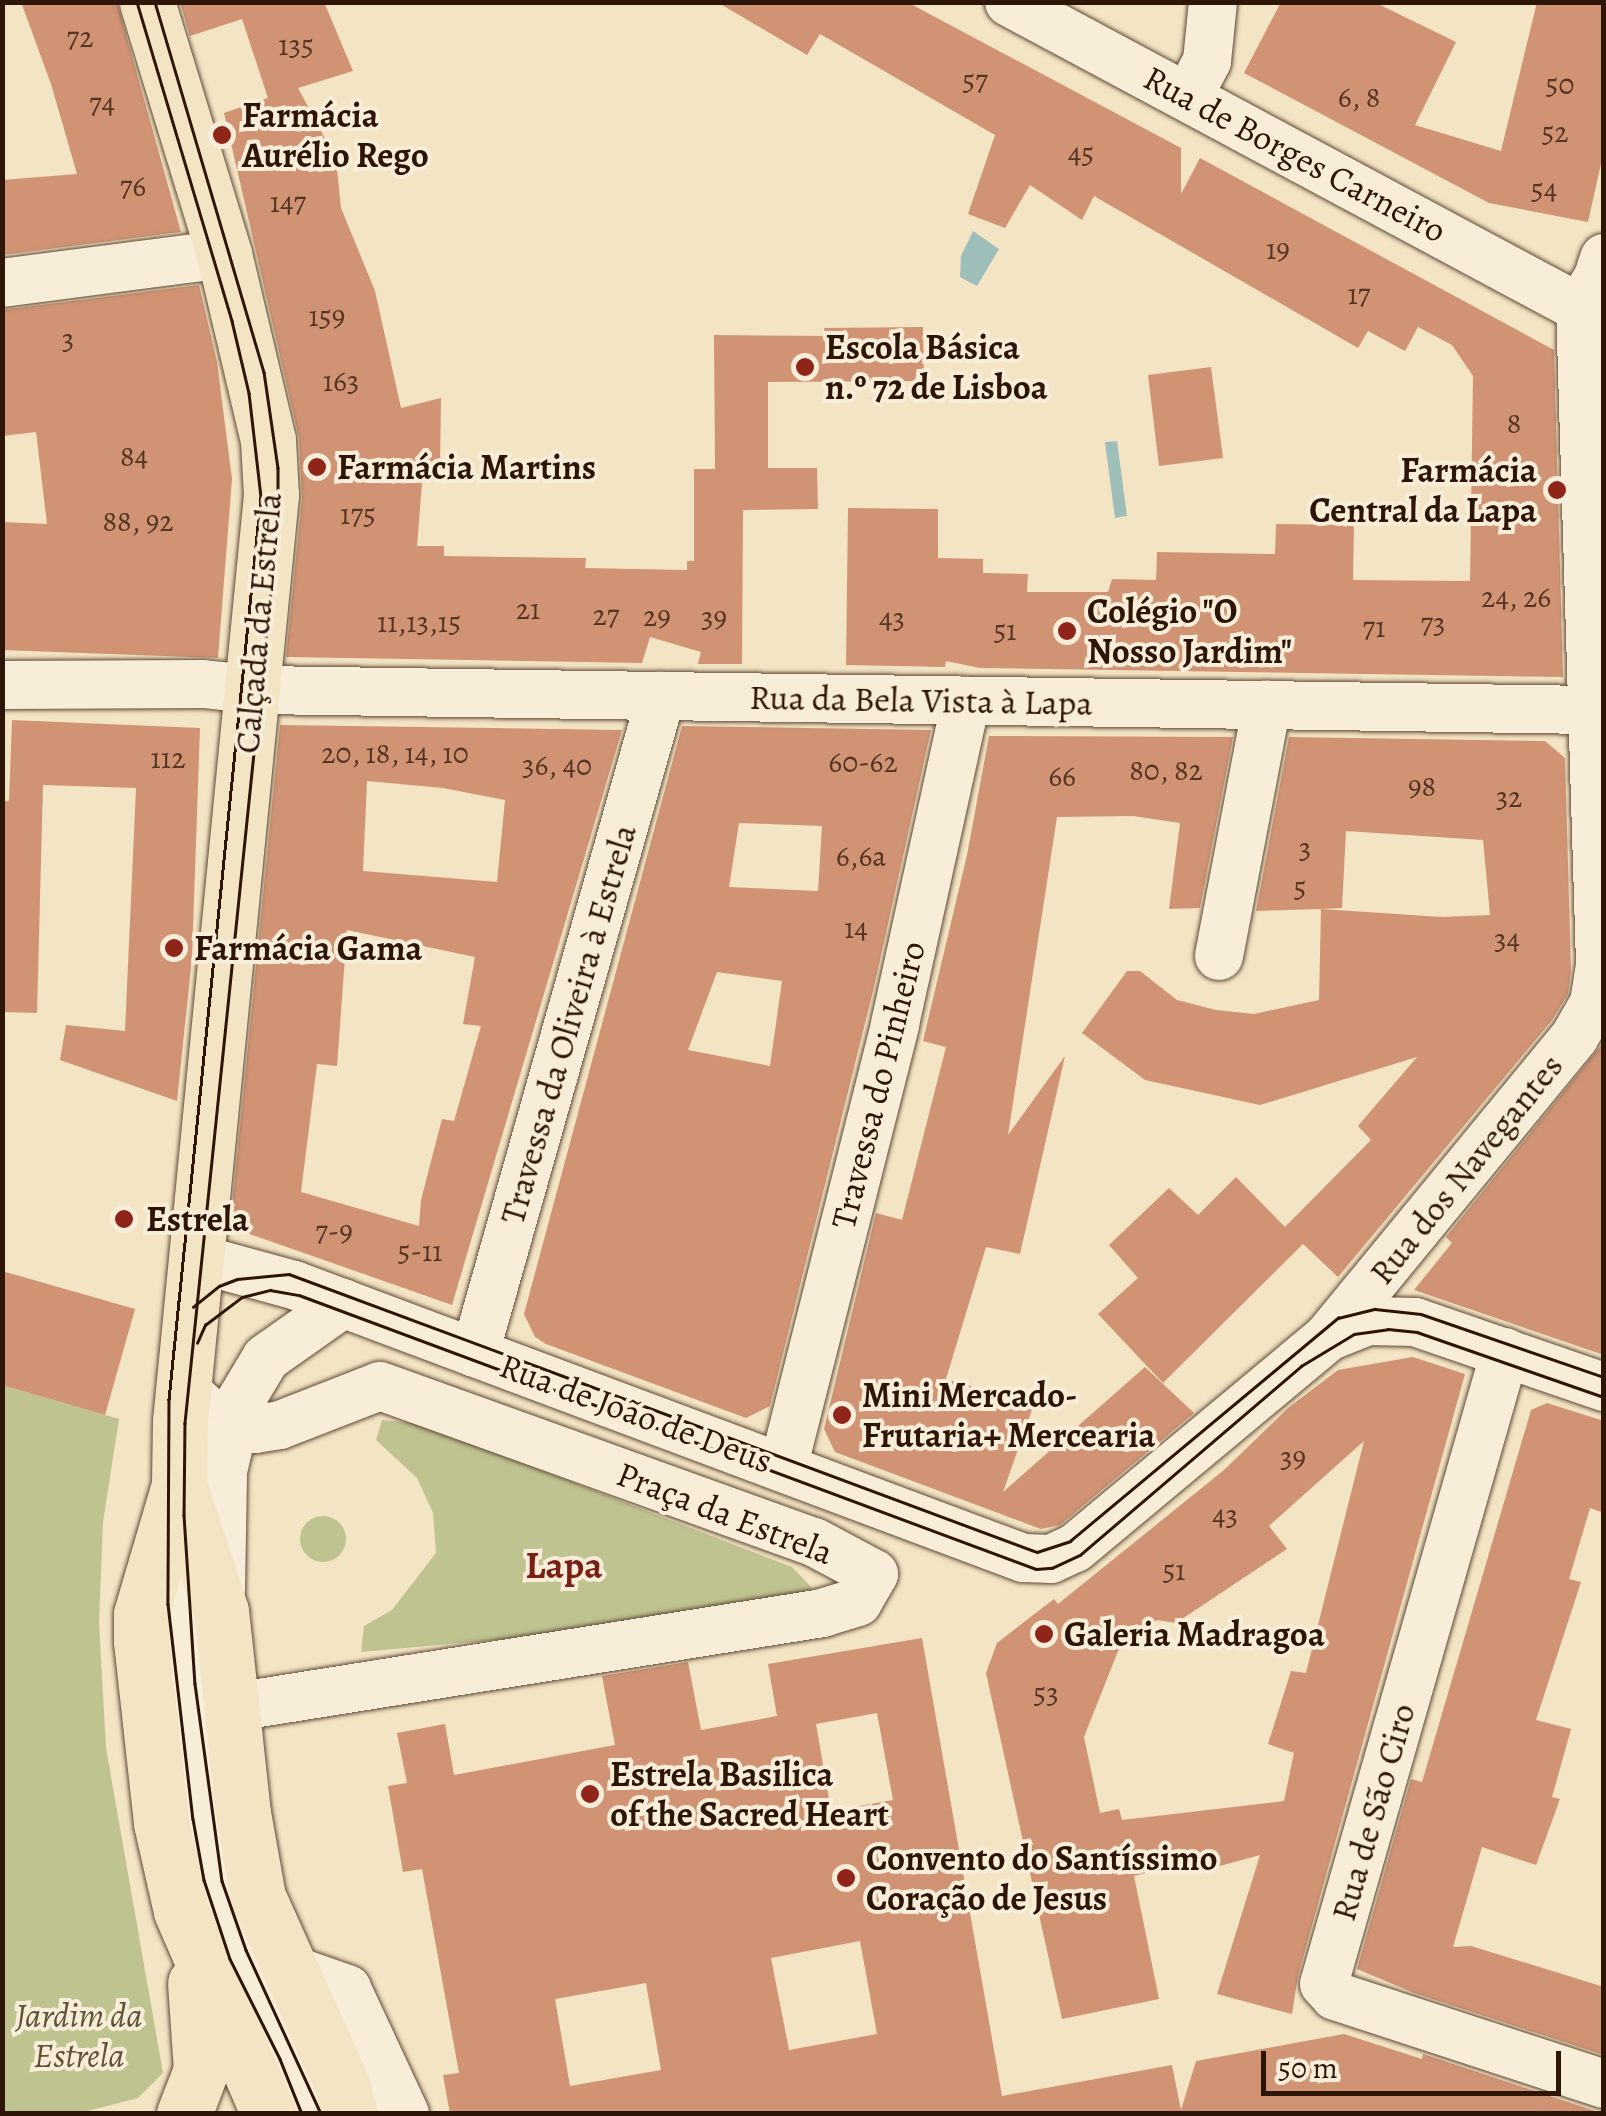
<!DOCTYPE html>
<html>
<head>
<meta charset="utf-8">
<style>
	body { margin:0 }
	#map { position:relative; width:1606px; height:2116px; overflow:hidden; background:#f3e4c3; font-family:Alegreya,serif }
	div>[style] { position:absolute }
	.green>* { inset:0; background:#bfc390 }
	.round { border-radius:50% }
	.water>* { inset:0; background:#9dbeb9 }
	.building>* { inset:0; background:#d09475 }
	.roads { filter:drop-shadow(0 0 2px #5e4936) drop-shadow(0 0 2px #5e4936) }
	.minor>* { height:48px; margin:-24px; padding:0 24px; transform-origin:24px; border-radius:24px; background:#f7edd8 }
	.major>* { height:55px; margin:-27.5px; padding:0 27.5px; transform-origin:27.5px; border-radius:27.5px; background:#f3e4c3 }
	.tram>* { height:2.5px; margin:-1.25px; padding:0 1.25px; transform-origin:1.25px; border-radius:1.25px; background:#2d1507 }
	.dots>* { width:28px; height:28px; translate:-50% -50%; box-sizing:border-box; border:5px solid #f7edd8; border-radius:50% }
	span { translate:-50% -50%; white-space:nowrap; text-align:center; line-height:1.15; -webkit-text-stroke:8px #f7edd8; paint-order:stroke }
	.number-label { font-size:30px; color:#563522 }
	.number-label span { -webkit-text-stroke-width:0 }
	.poi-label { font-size:35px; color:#2d1507; font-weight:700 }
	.left { translate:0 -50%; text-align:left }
	.right { translate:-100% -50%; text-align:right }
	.street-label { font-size:35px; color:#2d1507 }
	.park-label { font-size:35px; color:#605237; font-style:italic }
	.neighbourhood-label { font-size:38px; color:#7a1f14; font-weight:700 }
	.frame { position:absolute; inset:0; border:5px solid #2d1507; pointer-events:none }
	.scale { position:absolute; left:1261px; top:2051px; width:300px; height:45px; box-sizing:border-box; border:5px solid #2d1507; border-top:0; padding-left:12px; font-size:30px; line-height:35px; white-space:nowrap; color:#2d1507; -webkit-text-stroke:8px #f7edd8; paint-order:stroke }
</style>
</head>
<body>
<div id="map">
	<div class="green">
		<i style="clip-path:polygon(2px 1385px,119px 1419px,103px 1522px,99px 1622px,106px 1748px,163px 2073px,138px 2098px,80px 2113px,3px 2113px)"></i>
		<i style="clip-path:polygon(382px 1420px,421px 1424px,792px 1567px,812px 1588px,789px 1603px,614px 1629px,361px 1652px,364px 1626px,392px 1610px,436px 1553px,433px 1513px,417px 1478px,376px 1440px)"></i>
		<i class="round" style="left:300px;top:1516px;width:46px;height:46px"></i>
	</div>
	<div class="water">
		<i style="clip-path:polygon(973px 231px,999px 249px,977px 286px,960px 277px,961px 256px)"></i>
		<i style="clip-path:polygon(1117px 441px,1127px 516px,1115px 518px,1105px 442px)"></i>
	</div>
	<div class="building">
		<i style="clip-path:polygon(21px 2px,117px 2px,181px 232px,2px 255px,2px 180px,77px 174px,51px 84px)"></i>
		<i style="clip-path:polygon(180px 2px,324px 2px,353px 71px,298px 88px,336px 159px,341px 208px,375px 291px,401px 408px,441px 398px,440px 468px,423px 470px,417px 546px,444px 546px,444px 556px,586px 558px,585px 568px,687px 570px,687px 561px,694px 561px,694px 469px,715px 469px,714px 335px,825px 336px,824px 328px,923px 327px,924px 381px,768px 382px,768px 468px,817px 468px,818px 509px,743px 510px,742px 664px,698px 664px,701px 652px,650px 637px,642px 663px,286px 657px,302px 498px,299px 438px,224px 113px,268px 98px,242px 19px,190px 36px)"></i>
		<i style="clip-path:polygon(717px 2px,907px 2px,1181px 148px,1181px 194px,1200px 158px,1554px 350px,1563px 677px,980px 668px,946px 661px,945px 667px,846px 665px,848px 508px,938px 509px,938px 558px,983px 559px,983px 573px,1028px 574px,1027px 592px,1108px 592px,1112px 579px,1156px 580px,1157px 552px,1275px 554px,1276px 524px,1354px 525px,1353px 580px,1470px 581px,1473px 376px,1452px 345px,1418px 327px,1405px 351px,1368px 331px,1358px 348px,1094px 196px,1082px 220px,1030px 185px,1005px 228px,968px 214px,995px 135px,820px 34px,807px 55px)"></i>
		<i style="clip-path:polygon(1281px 2px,1374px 2px,1456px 42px,1415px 125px,1501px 151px,1537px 2px,1604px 2px,1604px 150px,1588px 222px,1489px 203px,1244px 73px)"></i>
		<i style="clip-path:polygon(199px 285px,217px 362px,232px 479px,218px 658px,2px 650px,2px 522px,47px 524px,36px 432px,2px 436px,2px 310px)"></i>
		<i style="clip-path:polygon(1211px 367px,1223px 458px,1159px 466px,1148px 375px)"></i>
		<i style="clip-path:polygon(12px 720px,200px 728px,192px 957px,177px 1101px,60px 1060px,66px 1025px,125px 1031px,136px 788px,43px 785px,37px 1013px,2px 1012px,4px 801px,9px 801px)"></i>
		<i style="clip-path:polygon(evenodd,280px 725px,622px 730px,452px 1305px,230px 1227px,280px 725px,367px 781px,443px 788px,505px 800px,497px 882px,363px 871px,367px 781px,280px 725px,347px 930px,475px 957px,463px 1024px,481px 1026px,454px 1121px,442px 1119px,421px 1200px,419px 1226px,301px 1192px,317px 1064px,337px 1066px,347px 930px)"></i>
		<i style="clip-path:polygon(evenodd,682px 726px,931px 730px,874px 987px,770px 1406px,746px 1418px,546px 1344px,535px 1337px,524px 1314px,682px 726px,739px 823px,822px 826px,818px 891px,729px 887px,739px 823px,682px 726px,717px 972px,782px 981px,770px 1066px,688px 1050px,717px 972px)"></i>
		<i style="clip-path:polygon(989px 736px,1233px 737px,1200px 908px,1169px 909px,1180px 823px,1133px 816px,1057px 817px,1008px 1135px,1065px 1056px,1020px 1254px,986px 1247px,946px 1379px,1034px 1404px,1003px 1492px,1145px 1367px,1194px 1413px,1060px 1525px,1041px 1529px,835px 1452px,824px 1429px,876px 1213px,902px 1220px,946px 1047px,923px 1041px,967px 855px)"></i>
		<i style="clip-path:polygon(evenodd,1289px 737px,1545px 741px,1565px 758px,1571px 971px,1568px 994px,1552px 1020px,1338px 1277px,1303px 1244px,1163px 1383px,1098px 1314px,1138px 1278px,1109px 1245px,1169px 1188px,1198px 1215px,1236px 1177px,1285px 1227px,1371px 1140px,1358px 1126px,1417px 1057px,1260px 1105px,1145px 1080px,1082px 1033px,1127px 971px,1140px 971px,1177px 1000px,1216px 1010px,1254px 1014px,1319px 1000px,1321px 909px,1256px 911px,1289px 737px,1346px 831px,1483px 840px,1490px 915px,1442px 917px,1321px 909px,1342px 908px,1346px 831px)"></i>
		<i style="clip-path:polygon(1604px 1042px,1604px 1355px,1414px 1290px,1452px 1243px,1446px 1237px)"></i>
		<i style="clip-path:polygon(2px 1271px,135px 1309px,105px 1415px,2px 1385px)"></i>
		<i style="clip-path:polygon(evenodd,1413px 1357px,1465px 1374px,1298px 1976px,1292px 2014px,1217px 1994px,1260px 1855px,1205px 1870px,1202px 1858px,1134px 1876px,1159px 1999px,1062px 2019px,986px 1673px,997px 1643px,1054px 1599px,1058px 1604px,1224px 1470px,1288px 1408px,1338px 1370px,1413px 1357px,1364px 1441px,1306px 1673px,1291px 1671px,1268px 1744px,1294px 1753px,1284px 1801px,1122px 1820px,1119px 1809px,1100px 1813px,1084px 1737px,1118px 1651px,1157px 1620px,1176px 1623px,1287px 1549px,1269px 1526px,1364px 1441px)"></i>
		<i style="clip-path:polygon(1547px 1403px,1604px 1421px,1604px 1513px,1590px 1508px,1569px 1579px,1581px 1582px,1536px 1720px,1571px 1729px,1552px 1797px,1560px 1799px,1536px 1865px,1482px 1847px,1453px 1947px,1471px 1946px,1604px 1987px,1604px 2055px,1414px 1993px,1357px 1969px,1411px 1779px,1422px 1782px,1531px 1410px)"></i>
		<i style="clip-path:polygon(evenodd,922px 1638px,1002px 2096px,1172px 2065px,1181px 2110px,1196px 2061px,1344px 2034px,1422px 2059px,1423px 2054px,1604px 2114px,450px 2114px,443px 2075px,459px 2073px,422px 1869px,403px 1872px,388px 1786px,407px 1783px,397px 1733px,445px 1724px,454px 1775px,615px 1745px,602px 1676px,688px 1662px,701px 1730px,777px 1716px,768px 1664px,922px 1638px,877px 1713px,893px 1800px,831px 1811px,816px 1724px,877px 1713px,922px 1638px,860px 1941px,877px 2034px,789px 2050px,771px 1958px,860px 1941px,922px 1638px,646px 1983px,661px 2070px,570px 2086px,555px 1999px,646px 1983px)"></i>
	</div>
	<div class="roads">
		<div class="minor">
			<i style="left:1009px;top:2px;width:675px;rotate:28.2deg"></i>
			<i style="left:1188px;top:97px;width:41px;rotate:-62.2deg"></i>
			<i style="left:1207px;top:61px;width:59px;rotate:-84.2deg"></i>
			<i style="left:2px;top:283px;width:224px;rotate:-7.4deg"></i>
			<i style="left:1580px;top:306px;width:34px;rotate:-58deg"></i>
			<i style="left:1598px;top:277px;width:20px;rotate:-72deg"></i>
			<i style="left:2px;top:685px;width:201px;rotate:-0.3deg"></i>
			<i style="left:203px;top:684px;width:57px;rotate:6deg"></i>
			<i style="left:260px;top:690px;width:1329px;rotate:0.86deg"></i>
			<i style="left:1219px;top:956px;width:256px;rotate:-79.2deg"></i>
			<i style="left:195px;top:1258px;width:103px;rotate:15.3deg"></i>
			<i style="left:294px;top:1285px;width:778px;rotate:20.53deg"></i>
			<i style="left:1023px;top:1558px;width:28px;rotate:2deg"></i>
			<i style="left:1051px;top:1559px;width:26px;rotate:-25deg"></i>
			<i style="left:1075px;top:1548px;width:329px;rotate:-39.8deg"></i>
			<i style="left:1328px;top:1337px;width:389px;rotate:-50.6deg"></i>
			<i style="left:1575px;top:1036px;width:38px;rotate:-60deg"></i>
			<i style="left:1594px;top:1003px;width:39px;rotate:-81deg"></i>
			<i style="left:1600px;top:964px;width:658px;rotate:-91.74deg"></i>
			<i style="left:1328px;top:1337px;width:43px;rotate:-21.8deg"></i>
			<i style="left:1368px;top:1321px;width:47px;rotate:1.2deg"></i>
			<i style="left:1415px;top:1322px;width:200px;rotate:19deg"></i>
			<i style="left:1505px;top:1352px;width:657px;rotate:105.98deg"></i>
			<i style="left:1324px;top:1984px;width:16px;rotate:47deg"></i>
			<i style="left:1335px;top:1996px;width:283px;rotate:18.1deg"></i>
			<i style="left:475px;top:1353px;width:683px;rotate:-74.19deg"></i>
			<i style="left:183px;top:1388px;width:47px;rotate:43.3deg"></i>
			<i style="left:217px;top:1420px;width:17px;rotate:24deg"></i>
			<i style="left:233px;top:1427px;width:22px;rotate:5deg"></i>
			<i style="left:255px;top:1429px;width:25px;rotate:-9deg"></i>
			<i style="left:280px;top:1425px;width:107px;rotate:-21.3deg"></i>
			<i style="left:380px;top:1386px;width:461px;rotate:19.8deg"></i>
			<i style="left:814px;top:1542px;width:68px;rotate:28.1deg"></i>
			<i style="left:874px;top:1574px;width:32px;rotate:120deg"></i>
			<i style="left:858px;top:1602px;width:37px;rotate:163deg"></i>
			<i style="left:823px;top:1613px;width:596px;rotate:170.93deg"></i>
			<i style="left:783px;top:1468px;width:458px;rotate:-75.8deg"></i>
			<i style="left:895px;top:1024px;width:331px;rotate:-77.6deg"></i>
			<i style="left:179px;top:1520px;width:165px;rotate:87.6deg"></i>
			<i style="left:186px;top:1685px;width:171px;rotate:83.3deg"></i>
			<i style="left:206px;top:1855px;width:103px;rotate:73.1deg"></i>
			<i style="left:236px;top:1954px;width:177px;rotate:64.9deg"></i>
			<i style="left:221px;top:1590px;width:119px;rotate:-89deg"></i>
			<i style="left:223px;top:1471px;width:70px;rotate:-76.8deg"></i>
			<i style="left:239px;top:1403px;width:52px;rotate:-59deg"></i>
			<i style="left:266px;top:1358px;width:95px;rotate:-35.2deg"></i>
			<i style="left:287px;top:1968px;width:64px;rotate:19.3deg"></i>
			<i style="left:347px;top:1989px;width:138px;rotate:65.1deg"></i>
		</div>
		<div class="major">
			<i style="left:147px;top:2px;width:264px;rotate:73deg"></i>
			<i style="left:224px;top:254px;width:191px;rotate:76.7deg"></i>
			<i style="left:268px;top:440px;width:55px;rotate:86.9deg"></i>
			<i style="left:271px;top:495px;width:930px;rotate:95.61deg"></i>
			<i style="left:180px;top:1421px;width:64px;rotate:90.9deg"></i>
			<i style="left:179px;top:1485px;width:134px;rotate:106.4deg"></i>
			<i style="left:141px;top:1614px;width:27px;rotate:90deg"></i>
			<i style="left:141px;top:1641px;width:183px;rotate:83.7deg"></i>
			<i style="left:161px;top:1823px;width:90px;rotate:77.2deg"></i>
			<i style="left:181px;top:1911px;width:221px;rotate:66.6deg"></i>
			<i style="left:179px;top:1485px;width:133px;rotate:71.6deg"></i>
			<i style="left:221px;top:1611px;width:203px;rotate:83.8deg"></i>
			<i style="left:243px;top:1813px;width:85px;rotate:79.9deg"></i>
			<i style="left:258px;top:1897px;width:206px;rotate:65.9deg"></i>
			<i style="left:342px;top:2085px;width:30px;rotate:75deg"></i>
			<i style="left:184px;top:2114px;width:47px;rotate:-68.9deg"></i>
			<i style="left:201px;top:2070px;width:87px;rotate:-93.9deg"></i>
		</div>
	</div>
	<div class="tram">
		<i style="left:137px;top:2px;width:333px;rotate:73.4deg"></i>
		<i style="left:232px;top:321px;width:74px;rotate:76.7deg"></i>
		<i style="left:249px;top:393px;width:105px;rotate:83.4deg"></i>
		<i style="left:261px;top:497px;width:907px;rotate:95.82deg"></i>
		<i style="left:169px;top:1399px;width:205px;rotate:90.3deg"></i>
		<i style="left:168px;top:1604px;width:216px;rotate:83.4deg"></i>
		<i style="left:193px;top:1819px;width:62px;rotate:79.8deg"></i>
		<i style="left:204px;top:1880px;width:83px;rotate:71.8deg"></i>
		<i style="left:230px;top:1959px;width:112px;rotate:63.4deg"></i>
		<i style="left:280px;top:2059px;width:59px;rotate:68.2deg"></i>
		<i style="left:155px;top:2px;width:386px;rotate:73.6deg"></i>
		<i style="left:264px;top:372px;width:97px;rotate:81.7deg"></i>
		<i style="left:278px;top:468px;width:52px;rotate:90deg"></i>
		<i style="left:278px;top:520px;width:908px;rotate:95.88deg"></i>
		<i style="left:185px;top:1423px;width:92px;rotate:90.6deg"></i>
		<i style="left:184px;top:1515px;width:169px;rotate:86.3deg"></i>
		<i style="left:195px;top:1684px;width:199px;rotate:82.2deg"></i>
		<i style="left:222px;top:1881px;width:73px;rotate:70.8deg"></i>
		<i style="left:246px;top:1950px;width:180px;rotate:65.4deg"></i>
		<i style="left:193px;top:1307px;width:33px;rotate:-39deg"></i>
		<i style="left:219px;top:1286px;width:19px;rotate:-21deg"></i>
		<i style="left:237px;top:1279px;width:52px;rotate:-5.5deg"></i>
		<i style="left:289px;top:1274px;width:798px;rotate:20.39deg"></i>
		<i style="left:1037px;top:1552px;width:35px;rotate:-18deg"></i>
		<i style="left:1070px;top:1541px;width:349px;rotate:-39.8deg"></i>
		<i style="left:1338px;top:1318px;width:38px;rotate:-14deg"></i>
		<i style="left:1375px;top:1309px;width:46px;rotate:6.2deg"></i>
		<i style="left:1421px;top:1314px;width:194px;rotate:19deg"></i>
		<i style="left:197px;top:1343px;width:20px;rotate:-66deg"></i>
		<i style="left:205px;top:1325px;width:46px;rotate:-37.1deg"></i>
		<i style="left:242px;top:1297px;width:29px;rotate:-14deg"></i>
		<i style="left:270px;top:1290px;width:29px;rotate:10deg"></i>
		<i style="left:299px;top:1295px;width:786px;rotate:20.39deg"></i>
		<i style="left:1036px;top:1569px;width:16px;rotate:-4deg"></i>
		<i style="left:1052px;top:1568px;width:31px;rotate:-25deg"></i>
		<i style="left:1080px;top:1555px;width:291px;rotate:-40.5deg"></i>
		<i style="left:1301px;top:1366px;width:62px;rotate:-31.1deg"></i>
		<i style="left:1354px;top:1334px;width:34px;rotate:-8deg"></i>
		<i style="left:1388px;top:1329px;width:29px;rotate:6deg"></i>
		<i style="left:1417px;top:1332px;width:198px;rotate:19.2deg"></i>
	</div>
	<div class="dots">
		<i style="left:222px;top:135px;background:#8f2418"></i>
		<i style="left:805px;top:367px;background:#8f2418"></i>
		<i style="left:317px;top:467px;background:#8f2418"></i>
		<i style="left:1557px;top:490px;background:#8f2418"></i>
		<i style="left:1067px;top:631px;background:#8f2418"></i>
		<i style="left:174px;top:948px;background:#8f2418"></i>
		<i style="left:124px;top:1219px;background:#8f2418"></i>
		<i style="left:842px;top:1415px;background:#8f2418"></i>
		<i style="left:1044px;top:1634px;background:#8f2418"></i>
		<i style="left:590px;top:1794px;background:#8f2418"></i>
		<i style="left:846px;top:1878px;background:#8f2418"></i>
	</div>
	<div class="number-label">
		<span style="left:80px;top:37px">72</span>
		<span style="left:296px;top:45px">135</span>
		<span style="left:975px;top:80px">57</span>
		<span style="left:1560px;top:84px">50</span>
		<span style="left:1359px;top:97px">6, 8</span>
		<span style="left:102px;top:103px">74</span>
		<span style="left:1555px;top:132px">52</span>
		<span style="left:1081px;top:153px">45</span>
		<span style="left:133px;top:186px">76</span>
		<span style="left:1544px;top:189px">54</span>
		<span style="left:288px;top:202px">147</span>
		<span style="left:1278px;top:249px">19</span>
		<span style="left:1359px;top:294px">17</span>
		<span style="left:327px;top:316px">159</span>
		<span style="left:68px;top:339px">3</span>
		<span style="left:341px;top:381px">163</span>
		<span style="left:1514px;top:423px">8</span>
		<span style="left:134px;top:456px">84</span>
		<span style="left:358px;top:514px">175</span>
		<span style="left:138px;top:521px">88, 92</span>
		<span style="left:1516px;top:597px">24, 26</span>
		<span style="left:528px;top:609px">21</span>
		<span style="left:606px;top:615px">27</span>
		<span style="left:657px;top:616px">29</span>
		<span style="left:714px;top:617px">39</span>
		<span style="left:892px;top:618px">43</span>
		<span style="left:419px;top:622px">11,13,15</span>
		<span style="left:1433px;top:623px">73</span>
		<span style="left:1374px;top:627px">71</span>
		<span style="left:1005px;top:630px">51</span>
		<span style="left:395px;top:753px">20, 18, 14, 10</span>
		<span style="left:168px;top:758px">112</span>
		<span style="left:863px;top:762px">60-62</span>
		<span style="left:557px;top:765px">36, 40</span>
		<span style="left:1166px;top:770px">80, 82</span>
		<span style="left:1062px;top:776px">66</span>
		<span style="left:1422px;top:786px">98</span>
		<span style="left:1509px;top:797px">32</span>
		<span style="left:1305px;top:848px">3</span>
		<span style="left:861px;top:856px">6,6a</span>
		<span style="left:1300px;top:887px">5</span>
		<span style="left:856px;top:928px">14</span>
		<span style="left:1507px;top:939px">34</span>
		<span style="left:334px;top:1231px">7-9</span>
		<span style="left:420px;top:1251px">5-11</span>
		<span style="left:1293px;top:1457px">39</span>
		<span style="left:1225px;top:1515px">43</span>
		<span style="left:1174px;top:1570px">51</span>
		<span style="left:1046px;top:1693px">53</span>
	</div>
	<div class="poi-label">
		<span class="left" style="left:242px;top:135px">Farmácia<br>Aurélio Rego</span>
		<span class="left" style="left:825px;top:367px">Escola Básica<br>n.º 72 de Lisboa</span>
		<span class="left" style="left:337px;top:467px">Farmácia Martins</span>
		<span class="right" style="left:1537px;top:490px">Farmácia<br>Central da Lapa</span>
		<span class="left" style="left:1087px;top:631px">Colégio "O<br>Nosso Jardim"</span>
		<span class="left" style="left:194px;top:948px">Farmácia Gama</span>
		<span class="left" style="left:146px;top:1219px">Estrela</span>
		<span class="left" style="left:862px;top:1415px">Mini Mercado-<br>Frutaria+ Mercearia</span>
		<span class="left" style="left:1064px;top:1634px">Galeria Madragoa</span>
		<span class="left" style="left:610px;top:1794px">Estrela Basilica<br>of the Sacred Heart</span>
		<span class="left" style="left:866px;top:1878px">Convento do Santíssimo<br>Coração de Jesus</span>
	</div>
	<div class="street-label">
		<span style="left:1295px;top:154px;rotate:28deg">Rua de Borges Carneiro</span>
		<span style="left:258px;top:623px;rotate:-85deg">Calçada da Estrela</span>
		<span style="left:921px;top:700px;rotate:1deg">Rua da Bela Vista à Lapa</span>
		<span style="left:568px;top:1024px;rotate:-74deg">Travessa da Oliveira à Estrela</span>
		<span style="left:878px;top:1085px;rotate:-76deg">Travessa do Pinheiro</span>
		<span style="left:1466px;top:1169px;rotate:-51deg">Rua dos Navegantes</span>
		<span style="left:636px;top:1413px;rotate:20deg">Rua de João de Deus</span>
		<span style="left:725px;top:1513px;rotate:21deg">Praça da Estrela</span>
		<span style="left:1373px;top:1812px;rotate:-74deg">Rua de São Ciro</span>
	</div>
	<div class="park-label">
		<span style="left:79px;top:2035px">Jardim da<br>Estrela</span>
	</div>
	<div class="neighbourhood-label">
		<span style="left:564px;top:1566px">Lapa</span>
	</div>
	<div class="frame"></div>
	<div class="scale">50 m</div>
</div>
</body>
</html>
